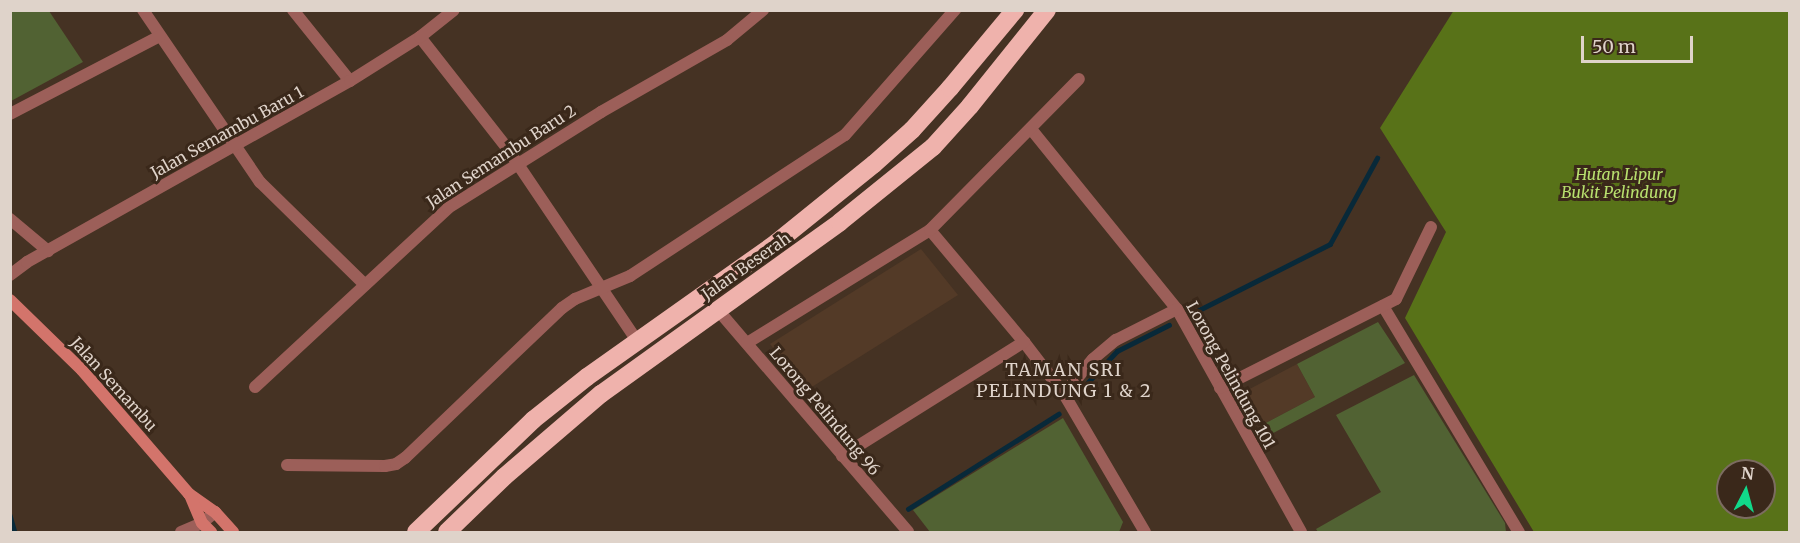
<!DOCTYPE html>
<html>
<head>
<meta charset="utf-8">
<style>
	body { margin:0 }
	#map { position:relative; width:1800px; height:543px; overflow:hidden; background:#453223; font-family:Merriweather,serif }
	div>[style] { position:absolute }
	.built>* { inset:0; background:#533a27 }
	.green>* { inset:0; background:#516233 }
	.forest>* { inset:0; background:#587218 }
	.stream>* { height:4.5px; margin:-2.25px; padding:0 2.25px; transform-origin:2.25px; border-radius:2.25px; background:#082939 }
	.street>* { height:12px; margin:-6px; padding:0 6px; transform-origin:6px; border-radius:6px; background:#9c5f59 }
	.secondary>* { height:12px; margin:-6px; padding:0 6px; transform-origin:6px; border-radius:6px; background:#d3746b }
	.highway>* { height:18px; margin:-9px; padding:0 9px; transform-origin:9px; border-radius:9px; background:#efb2ac }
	span { translate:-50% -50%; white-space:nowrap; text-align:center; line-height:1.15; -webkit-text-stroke:6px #3a281a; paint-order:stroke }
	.street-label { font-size:16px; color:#dfd3ca }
	.park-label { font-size:16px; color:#b8e06e; font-style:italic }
	.neighbourhood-label { font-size:18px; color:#dfd3ca; letter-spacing:1.5px }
	.frame { position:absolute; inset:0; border:12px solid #dfd3ca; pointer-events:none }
	.north { position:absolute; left:1716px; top:459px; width:60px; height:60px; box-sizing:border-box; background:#3a281a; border:2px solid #7c6c60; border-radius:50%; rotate:6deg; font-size:16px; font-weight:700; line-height:24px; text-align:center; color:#dfd3ca }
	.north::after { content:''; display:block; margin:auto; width:21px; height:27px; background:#11d98a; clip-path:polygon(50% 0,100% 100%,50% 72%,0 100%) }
	.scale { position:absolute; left:1581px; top:36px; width:112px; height:27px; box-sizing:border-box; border:3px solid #dfd3ca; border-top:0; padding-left:8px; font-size:18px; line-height:21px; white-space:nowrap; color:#dfd3ca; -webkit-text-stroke:4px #3a281a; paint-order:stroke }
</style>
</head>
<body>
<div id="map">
	<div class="built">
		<i style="clip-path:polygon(921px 249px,958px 295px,807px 390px,770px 344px)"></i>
		<i style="clip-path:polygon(1297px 364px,1315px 397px,1260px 426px,1242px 393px)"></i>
	</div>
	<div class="green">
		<i style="clip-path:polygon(11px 10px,49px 11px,83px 62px,11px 101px)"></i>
		<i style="clip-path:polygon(1378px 322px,1405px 363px,1266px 437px,1260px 426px,1315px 397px,1297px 364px)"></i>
		<i style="clip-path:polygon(1414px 375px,1505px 523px,1506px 532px,1318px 532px,1316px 529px,1381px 492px,1336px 415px)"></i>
		<i style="clip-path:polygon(1063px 418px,1123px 522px,1119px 532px,930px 532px,913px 510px)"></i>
	</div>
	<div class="forest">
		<i style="clip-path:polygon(evenodd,1454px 10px,1789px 11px,1789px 532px,1534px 532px,1405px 318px,1446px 232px,1380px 128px,1454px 10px,1728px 471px,1764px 471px,1764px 507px,1728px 507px,1728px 471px)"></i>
	</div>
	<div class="stream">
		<i style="left:1193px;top:313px;width:153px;rotate:-26.7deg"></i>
		<i style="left:1330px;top:244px;width:98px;rotate:-61.3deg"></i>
		<i style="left:1078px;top:393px;width:57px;rotate:-47.1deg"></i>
		<i style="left:1117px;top:351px;width:58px;rotate:-26.6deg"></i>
		<i style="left:908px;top:509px;width:178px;rotate:-32.3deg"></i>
		<i style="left:10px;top:515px;width:18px;rotate:74deg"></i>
	</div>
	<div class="street">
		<i style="left:143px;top:10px;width:208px;rotate:55.8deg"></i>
		<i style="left:260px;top:182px;width:147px;rotate:44.4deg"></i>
		<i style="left:293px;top:10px;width:91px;rotate:51.2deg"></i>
		<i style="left:420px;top:37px;width:141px;rotate:51.9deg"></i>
		<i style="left:507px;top:148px;width:234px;rotate:56deg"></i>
		<i style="left:10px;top:114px;width:169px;rotate:-27.5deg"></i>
		<i style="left:1031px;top:129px;width:232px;rotate:51deg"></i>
		<i style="left:1177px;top:309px;width:255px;rotate:60.9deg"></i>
		<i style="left:10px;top:219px;width:50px;rotate:40.1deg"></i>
		<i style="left:930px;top:230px;width:146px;rotate:50deg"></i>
		<i style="left:1024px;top:342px;width:66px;rotate:52.4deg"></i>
		<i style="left:1064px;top:394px;width:160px;rotate:59.6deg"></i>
		<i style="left:10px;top:275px;width:21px;rotate:-37deg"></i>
		<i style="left:27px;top:262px;width:370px;rotate:-29.3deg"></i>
		<i style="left:350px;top:81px;width:83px;rotate:-32.2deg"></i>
		<i style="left:420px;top:37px;width:43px;rotate:-38.5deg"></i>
		<i style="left:1383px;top:306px;width:264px;rotate:59deg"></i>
		<i style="left:718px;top:310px;width:292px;rotate:49.4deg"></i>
		<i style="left:747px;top:343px;width:215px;rotate:-31.7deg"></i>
		<i style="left:930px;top:230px;width:212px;rotate:-45.4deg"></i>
		<i style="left:255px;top:387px;width:263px;rotate:-42.8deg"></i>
		<i style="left:448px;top:208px;width:181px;rotate:-32.1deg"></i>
		<i style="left:601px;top:112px;width:145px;rotate:-29.7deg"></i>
		<i style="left:727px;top:40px;width:47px;rotate:-39.8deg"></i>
		<i style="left:1220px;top:388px;width:197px;rotate:-26.8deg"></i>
		<i style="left:1396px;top:299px;width:80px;rotate:-64.1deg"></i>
		<i style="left:1064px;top:394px;width:45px;rotate:-50.4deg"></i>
		<i style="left:1093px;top:359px;width:30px;rotate:-40deg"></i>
		<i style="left:1116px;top:340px;width:68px;rotate:-26.9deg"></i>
		<i style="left:842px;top:456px;width:215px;rotate:-32.1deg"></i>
		<i style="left:287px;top:465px;width:98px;rotate:0.6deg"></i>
		<i style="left:385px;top:466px;width:11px;rotate:-10deg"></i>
		<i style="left:396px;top:464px;width:11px;rotate:-34deg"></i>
		<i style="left:405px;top:458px;width:217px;rotate:-43.7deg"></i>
		<i style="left:562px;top:308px;width:16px;rotate:-35deg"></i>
		<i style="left:575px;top:299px;width:60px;rotate:-22.7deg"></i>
		<i style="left:630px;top:276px;width:257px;rotate:-33.3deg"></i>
		<i style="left:845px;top:135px;width:167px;rotate:-48.7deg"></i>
		<i style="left:181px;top:532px;width:23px;rotate:-23deg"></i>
		<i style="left:202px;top:523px;width:17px;rotate:-40deg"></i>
	</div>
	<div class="secondary">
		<i style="left:10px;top:300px;width:100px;rotate:44.2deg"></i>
		<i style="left:82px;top:370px;width:164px;rotate:49.2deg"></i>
		<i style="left:189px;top:494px;width:32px;rotate:35deg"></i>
		<i style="left:215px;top:512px;width:27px;rotate:48deg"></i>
		<i style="left:190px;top:495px;width:30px;rotate:67deg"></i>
		<i style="left:202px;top:523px;width:13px;rotate:45deg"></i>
	</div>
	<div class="highway">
		<i style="left:416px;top:532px;width:162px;rotate:-43.7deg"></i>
		<i style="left:533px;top:420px;width:69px;rotate:-38.5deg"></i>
		<i style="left:587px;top:377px;width:232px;rotate:-35.3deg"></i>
		<i style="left:776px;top:243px;width:126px;rotate:-38.9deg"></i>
		<i style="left:874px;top:164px;width:51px;rotate:-41.8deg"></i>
		<i style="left:912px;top:130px;width:57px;rotate:-47.9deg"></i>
		<i style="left:950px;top:88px;width:102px;rotate:-50.2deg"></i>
		<i style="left:447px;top:532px;width:79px;rotate:-44deg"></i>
		<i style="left:504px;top:477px;width:128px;rotate:-40.6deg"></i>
		<i style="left:601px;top:394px;width:294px;rotate:-35.7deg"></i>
		<i style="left:840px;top:222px;width:119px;rotate:-38.9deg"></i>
		<i style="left:933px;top:147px;width:55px;rotate:-47.9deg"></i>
		<i style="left:970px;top:106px;width:123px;rotate:-51.3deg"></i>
	</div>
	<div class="street-label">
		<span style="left:227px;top:132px;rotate:-29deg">Jalan Semambu Baru 1</span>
		<span style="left:501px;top:156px;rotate:-33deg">Jalan Semambu Baru 2</span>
		<span style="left:746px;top:266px;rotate:-35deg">Jalan Beserah</span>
		<span style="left:1231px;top:375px;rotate:61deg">Lorong Pelindung 101</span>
		<span style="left:114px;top:384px;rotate:48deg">Jalan Semambu</span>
		<span style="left:825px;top:411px;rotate:50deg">Lorong Pelindung 96</span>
	</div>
	<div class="park-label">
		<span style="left:1619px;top:183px">Hutan Lipur<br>Bukit Pelindung</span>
	</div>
	<div class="neighbourhood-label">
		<span style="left:1064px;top:381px">TAMAN SRI<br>PELINDUNG 1 &amp; 2</span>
	</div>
	<div class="frame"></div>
	<div class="north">N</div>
	<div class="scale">50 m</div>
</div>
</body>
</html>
